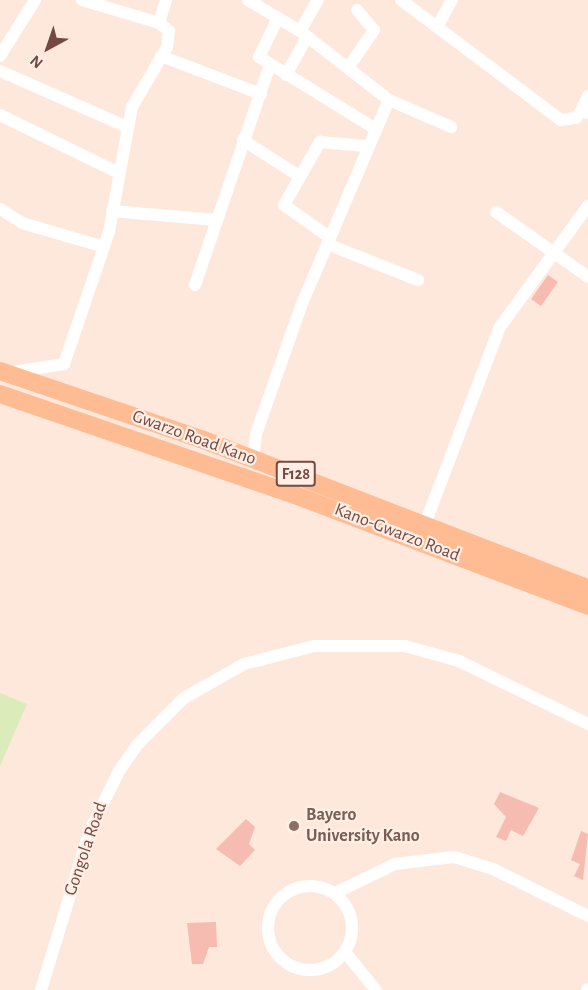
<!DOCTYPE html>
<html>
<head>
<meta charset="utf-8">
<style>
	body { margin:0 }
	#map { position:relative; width:588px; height:990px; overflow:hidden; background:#fee8dc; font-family:"Alegreya Sans",sans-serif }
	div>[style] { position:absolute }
	.green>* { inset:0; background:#dbecba }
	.building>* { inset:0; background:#f6bbb1 }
	.minor>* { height:12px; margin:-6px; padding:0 6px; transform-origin:6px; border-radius:6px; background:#fff }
	.minor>.ring { margin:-6px; padding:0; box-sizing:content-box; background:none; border:12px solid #fff; border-radius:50% }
	.primary>* { height:18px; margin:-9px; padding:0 9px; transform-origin:9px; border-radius:9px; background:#ffbb92 }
	.dots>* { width:16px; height:16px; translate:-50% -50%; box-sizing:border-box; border:3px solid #ffeee4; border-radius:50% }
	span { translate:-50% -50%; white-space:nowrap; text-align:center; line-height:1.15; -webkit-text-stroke:4.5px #ffeee4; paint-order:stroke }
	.shield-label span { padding:2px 4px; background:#ffeee4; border:2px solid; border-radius:4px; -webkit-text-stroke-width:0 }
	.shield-label { font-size:16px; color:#754943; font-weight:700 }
	.street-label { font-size:18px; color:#754943 }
	.education-label { font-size:18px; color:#785e54; font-weight:700 }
	.left { translate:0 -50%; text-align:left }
	.north { position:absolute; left:18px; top:18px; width:60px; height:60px; -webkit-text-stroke:4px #ffeee4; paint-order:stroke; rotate:220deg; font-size:16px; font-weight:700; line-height:24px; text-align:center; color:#754943 }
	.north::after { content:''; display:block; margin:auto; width:21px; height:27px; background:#754943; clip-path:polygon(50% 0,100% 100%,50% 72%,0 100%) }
</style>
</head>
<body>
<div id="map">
	<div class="green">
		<i style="clip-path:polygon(0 693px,27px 704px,0 766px)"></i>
	</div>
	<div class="building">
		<i style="clip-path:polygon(548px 275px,558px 282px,541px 306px,531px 299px)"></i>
		<i style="clip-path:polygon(500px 792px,539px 808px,523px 836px,511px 830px,506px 841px,496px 837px,506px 817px,494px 804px)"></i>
		<i style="clip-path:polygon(246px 819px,255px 827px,249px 844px,255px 850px,240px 866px,216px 849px)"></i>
		<i style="clip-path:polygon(581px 831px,588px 834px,583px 880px,574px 876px,580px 864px,571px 860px)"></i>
		<i style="clip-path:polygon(216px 922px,217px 947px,209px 947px,203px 964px,192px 964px,187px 923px)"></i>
	</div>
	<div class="minor">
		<i style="left:82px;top:0;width:80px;rotate:16.6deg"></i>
		<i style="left:159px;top:23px;width:24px;rotate:-73deg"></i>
		<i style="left:248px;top:0;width:61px;rotate:30.8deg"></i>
		<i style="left:300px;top:31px;width:113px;rotate:37.8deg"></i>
		<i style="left:389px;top:100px;width:68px;rotate:23.5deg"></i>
		<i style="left:401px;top:0;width:200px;rotate:36.9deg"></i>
		<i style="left:561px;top:120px;width:15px;rotate:-8deg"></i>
		<i style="left:576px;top:118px;width:9px;rotate:-54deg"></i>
		<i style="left:581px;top:111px;width:7px;rotate:16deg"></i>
		<i style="left:277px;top:20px;width:41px;rotate:115.9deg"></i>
		<i style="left:259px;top:57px;width:135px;rotate:31.7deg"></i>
		<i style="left:437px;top:27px;width:31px;rotate:-61deg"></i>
		<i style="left:300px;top:31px;width:36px;rotate:-60deg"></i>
		<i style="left:0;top:56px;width:66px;rotate:-58deg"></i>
		<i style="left:161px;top:56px;width:107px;rotate:20.8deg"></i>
		<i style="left:348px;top:68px;width:46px;rotate:-55.6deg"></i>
		<i style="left:374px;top:30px;width:26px;rotate:-130deg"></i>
		<i style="left:0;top:71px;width:139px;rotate:23.8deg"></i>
		<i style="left:286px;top:75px;width:43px;rotate:-61.1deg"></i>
		<i style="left:581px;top:111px;width:17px;rotate:-65deg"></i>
		<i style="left:0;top:115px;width:132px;rotate:26deg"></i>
		<i style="left:243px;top:140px;width:67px;rotate:32.7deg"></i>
		<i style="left:0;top:209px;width:26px;rotate:32deg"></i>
		<i style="left:22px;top:223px;width:85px;rotate:16.3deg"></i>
		<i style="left:112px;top:211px;width:105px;rotate:4.9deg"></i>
		<i style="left:496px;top:212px;width:113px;rotate:35.2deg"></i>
		<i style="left:329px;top:237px;width:55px;rotate:-144.6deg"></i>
		<i style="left:284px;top:205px;width:73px;rotate:-60.3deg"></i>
		<i style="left:320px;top:142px;width:46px;rotate:5deg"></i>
		<i style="left:327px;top:244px;width:98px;rotate:21.6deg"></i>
		<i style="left:195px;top:285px;width:232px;rotate:-71.2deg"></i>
		<i style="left:13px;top:372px;width:52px;rotate:-8.9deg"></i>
		<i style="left:64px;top:364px;width:139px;rotate:-71.2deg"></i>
		<i style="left:109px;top:232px;width:127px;rotate:-79.6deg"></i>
		<i style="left:132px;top:107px;width:69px;rotate:-59.7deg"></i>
		<i style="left:167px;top:47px;width:16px;rotate:-83deg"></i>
		<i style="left:169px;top:31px;width:13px;rotate:-141deg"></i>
		<i style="left:253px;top:459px;width:25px;rotate:-83deg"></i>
		<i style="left:256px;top:434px;width:136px;rotate:-70.6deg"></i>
		<i style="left:301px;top:306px;width:224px;rotate:-66.9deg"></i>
		<i style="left:425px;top:524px;width:211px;rotate:-69.2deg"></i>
		<i style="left:500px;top:327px;width:150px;rotate:-54deg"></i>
		<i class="ring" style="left:268px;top:886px;width:72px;height:72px"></i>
		<i style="left:335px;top:893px;width:67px;rotate:-25.8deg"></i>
		<i style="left:395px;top:864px;width:59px;rotate:-6.8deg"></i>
		<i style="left:454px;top:857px;width:41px;rotate:17.1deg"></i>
		<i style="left:493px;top:869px;width:106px;rotate:26.3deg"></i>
		<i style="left:345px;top:952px;width:49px;rotate:50.8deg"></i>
		<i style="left:41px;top:990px;width:167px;rotate:-73deg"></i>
		<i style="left:90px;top:830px;width:66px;rotate:-63.8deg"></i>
		<i style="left:119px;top:771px;width:32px;rotate:-55deg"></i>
		<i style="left:137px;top:745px;width:66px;rotate:-45deg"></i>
		<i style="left:184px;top:698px;width:69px;rotate:-29.5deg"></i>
		<i style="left:244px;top:664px;width:72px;rotate:-14.4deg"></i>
		<i style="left:314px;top:646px;width:91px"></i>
		<i style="left:405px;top:646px;width:56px;rotate:15.5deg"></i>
		<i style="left:459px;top:661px;width:144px;rotate:26deg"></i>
		<i style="left:587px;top:990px;width:1px;rotate:-45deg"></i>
	</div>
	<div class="primary">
		<i style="left:0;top:371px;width:212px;rotate:18.7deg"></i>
		<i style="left:201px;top:439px;width:415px;rotate:21.1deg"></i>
		<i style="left:0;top:394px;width:303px;rotate:18.9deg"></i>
		<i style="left:287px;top:492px;width:322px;rotate:20.7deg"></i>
	</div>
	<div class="dots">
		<i style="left:294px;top:826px;background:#8d6e63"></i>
	</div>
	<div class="shield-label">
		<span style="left:296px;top:474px">F128</span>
	</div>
	<div class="street-label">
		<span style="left:194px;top:438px;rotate:20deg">Gwarzo Road Kano</span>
		<span style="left:397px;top:533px;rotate:21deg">Kano-Gwarzo Road</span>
		<span style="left:86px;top:849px;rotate:-71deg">Gongola Road</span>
	</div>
	<div class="education-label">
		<span class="left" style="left:306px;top:826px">Bayero<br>University Kano</span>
	</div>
	<div class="north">N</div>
</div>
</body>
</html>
